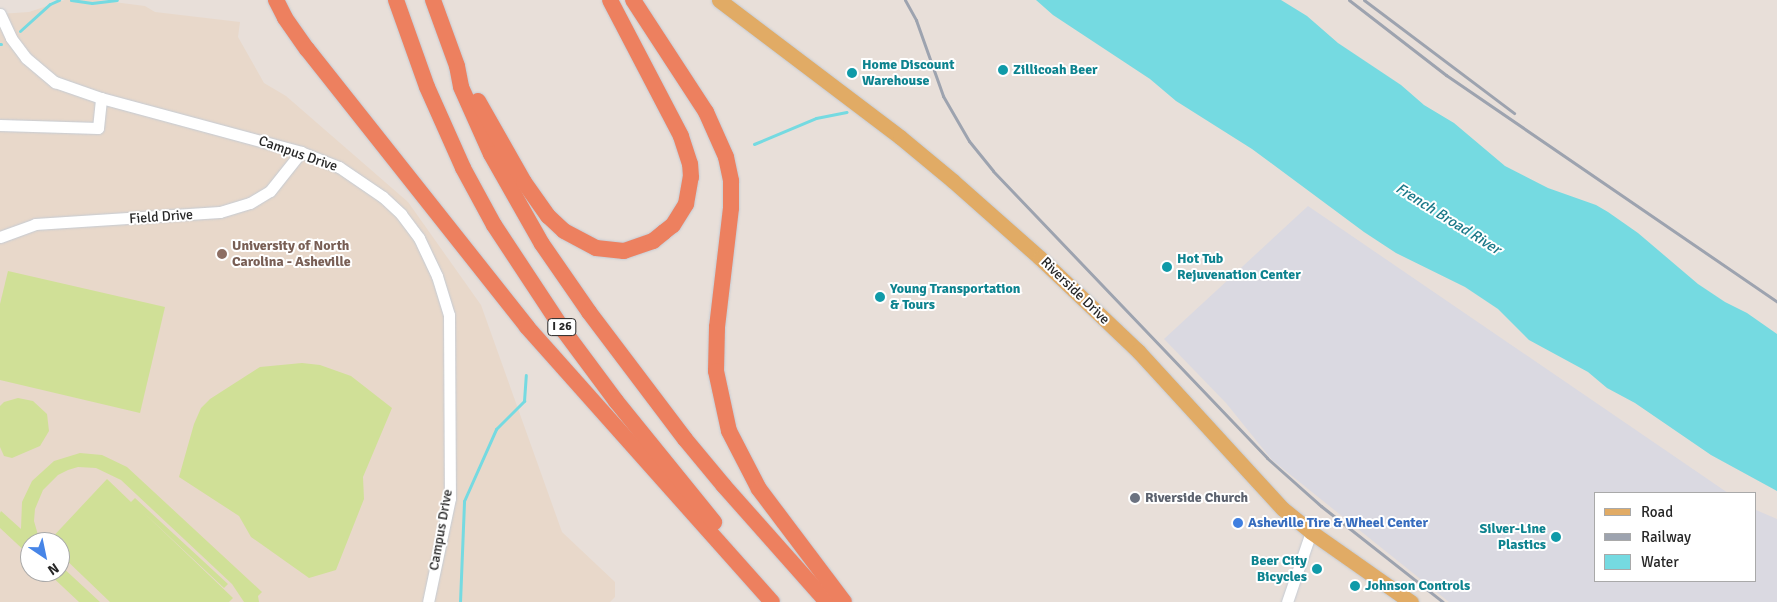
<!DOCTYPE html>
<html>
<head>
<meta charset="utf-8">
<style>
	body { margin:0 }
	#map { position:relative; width:1777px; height:602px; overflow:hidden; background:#e8dfd9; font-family:Signika,sans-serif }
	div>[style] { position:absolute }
	.industrial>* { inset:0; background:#dad9e1 }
	.education>* { inset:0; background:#e8d8ca }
	.pitch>* { inset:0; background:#d0e097 }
	.water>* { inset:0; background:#75dae1 }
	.stream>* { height:3px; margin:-1.5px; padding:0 1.5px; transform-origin:1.5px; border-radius:1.5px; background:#75dae1 }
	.roads { filter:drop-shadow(0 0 1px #c5cbd3) drop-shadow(0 0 1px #c5cbd3) }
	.minor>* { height:11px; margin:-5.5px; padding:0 5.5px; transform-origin:5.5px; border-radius:5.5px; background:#fff }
	.major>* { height:15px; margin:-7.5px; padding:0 7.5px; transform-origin:7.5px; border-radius:7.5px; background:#e1ab65 }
	.highway>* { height:16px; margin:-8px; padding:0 8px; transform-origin:8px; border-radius:8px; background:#ed805f }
	.rail>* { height:3px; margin:-1.5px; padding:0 1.5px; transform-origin:1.5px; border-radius:1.5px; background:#9da3af }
	.dots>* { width:14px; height:14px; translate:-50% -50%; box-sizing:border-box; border:2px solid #fff; border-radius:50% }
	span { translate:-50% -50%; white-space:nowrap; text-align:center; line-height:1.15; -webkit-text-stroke:4px #fff; paint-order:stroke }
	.shield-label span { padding:1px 4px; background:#fff; border:1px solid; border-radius:4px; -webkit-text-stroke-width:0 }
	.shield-label { font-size:12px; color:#272727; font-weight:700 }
	.culture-label { font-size:14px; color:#0d838f; font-weight:700 }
	.left { translate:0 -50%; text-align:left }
	.right { translate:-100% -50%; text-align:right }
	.street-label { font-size:14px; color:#272727 }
	.education-label { font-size:14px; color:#785e54; font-weight:700 }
	.worship-label { font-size:14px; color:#5b616d; font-weight:700 }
	.shop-label { font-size:14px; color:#366cbe; font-weight:700 }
	.water-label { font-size:15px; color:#1a7888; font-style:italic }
	.legend { position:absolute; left:1594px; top:492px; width:162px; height:90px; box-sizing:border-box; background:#fff; border:1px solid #a9a9a9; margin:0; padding:6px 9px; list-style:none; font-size:15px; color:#272727 }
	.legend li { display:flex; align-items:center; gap:10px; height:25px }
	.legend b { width:25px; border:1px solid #a9a9a9 }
	.north { position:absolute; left:20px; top:532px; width:50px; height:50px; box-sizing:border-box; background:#fff; border:1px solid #a9a9a9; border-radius:50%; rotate:146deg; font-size:14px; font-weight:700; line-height:20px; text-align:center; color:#272727 }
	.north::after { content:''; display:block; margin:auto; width:18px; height:22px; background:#4785e7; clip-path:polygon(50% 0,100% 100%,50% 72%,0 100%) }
</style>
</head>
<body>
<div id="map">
	<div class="industrial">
		<i style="clip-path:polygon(1308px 206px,1728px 493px,1596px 493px,1596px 581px,1756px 581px,1756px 510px,1777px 519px,1777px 602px,1449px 602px,1272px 460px,1226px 403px,1164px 339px)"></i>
	</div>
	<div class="education">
		<i style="clip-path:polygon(evenodd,65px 0,98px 0,145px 6px,155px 12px,240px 22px,238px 37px,264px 83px,286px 96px,408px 202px,481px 305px,562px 532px,615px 582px,615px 597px,610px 602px,0 602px,0 14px,29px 12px,65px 0,30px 542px,60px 542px,60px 572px,30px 572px,30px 542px)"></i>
	</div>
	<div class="pitch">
		<i style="clip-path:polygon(8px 271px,165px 307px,140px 413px,0 380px,0 304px)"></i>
		<i style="clip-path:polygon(302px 363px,320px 365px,351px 376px,392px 408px,363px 477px,364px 499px,336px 570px,309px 578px,251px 537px,239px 516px,179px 477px,194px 424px,201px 408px,210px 399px,260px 367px)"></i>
		<i style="clip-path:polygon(18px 398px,33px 401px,47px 414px,49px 431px,40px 446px,12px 458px,4px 456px,0 447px,0 406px,4px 402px)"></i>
		<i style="clip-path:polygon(80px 453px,102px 455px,127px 467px,262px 592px,258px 596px,259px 602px,244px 602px,232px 584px,121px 480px,96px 468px,78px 467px,68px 470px,58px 475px,43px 490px,35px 509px,34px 521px,40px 542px,30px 542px,30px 556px,0 528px,0 513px,1px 511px,21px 529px,22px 502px,32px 481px,54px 461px)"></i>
		<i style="clip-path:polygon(107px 479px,131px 502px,135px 498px,228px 584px,224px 588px,143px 512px,233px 598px,229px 602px,110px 602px,60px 554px,60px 542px,48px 542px)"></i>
		<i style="clip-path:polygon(60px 565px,100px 602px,79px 602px,47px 572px,60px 572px)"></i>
	</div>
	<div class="water">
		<i style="clip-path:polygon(1036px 0,1281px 0,1307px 16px,1338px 43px,1401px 85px,1424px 105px,1454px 123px,1505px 166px,1548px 188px,1596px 205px,1608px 212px,1638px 233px,1698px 284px,1725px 302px,1747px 313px,1777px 334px,1777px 491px,1711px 455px,1635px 403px,1607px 388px,1588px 372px,1529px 340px,1498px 309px,1465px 287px,1396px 253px,1364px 232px,1252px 149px,1176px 101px,1150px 79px,1053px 15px)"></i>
	</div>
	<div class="stream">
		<i style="left:71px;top:0;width:21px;rotate:8deg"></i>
		<i style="left:92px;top:3px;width:25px;rotate:-7deg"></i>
		<i style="left:20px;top:31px;width:40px;rotate:-42deg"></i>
		<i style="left:50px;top:4px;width:10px;rotate:-24deg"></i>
		<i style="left:0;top:44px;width:1px"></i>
		<i style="left:754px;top:144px;width:67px;rotate:-22.8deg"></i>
		<i style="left:816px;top:118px;width:31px;rotate:-11deg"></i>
		<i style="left:460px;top:602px;width:101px;rotate:-87.7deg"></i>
		<i style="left:464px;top:501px;width:79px;rotate:-66deg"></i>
		<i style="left:496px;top:429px;width:40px;rotate:-45deg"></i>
		<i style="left:524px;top:401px;width:26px;rotate:-86deg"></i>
	</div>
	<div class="roads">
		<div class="minor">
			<i style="left:0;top:14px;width:26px;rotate:65deg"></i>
			<i style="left:11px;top:38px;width:25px;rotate:53deg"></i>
			<i style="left:26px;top:58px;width:38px;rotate:40deg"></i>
			<i style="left:55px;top:82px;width:49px;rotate:19.2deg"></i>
			<i style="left:101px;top:98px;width:207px;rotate:15.1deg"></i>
			<i style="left:301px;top:152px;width:41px;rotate:21.5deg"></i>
			<i style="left:339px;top:167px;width:53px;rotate:34.3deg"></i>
			<i style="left:383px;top:197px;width:25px;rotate:43deg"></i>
			<i style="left:401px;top:214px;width:30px;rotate:53deg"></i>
			<i style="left:419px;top:238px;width:42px;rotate:64.7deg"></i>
			<i style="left:437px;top:276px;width:41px;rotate:72.9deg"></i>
			<i style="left:449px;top:315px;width:183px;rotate:89.7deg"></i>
			<i style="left:450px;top:498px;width:106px;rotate:101.9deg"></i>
			<i style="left:0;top:125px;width:98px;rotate:1.8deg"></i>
			<i style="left:98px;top:128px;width:30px;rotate:-84deg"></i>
			<i style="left:0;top:237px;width:37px;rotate:-20deg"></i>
			<i style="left:35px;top:224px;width:185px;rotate:-3.7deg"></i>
			<i style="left:220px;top:212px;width:31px;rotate:-17deg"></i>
			<i style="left:250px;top:203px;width:23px;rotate:-31deg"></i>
			<i style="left:270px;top:191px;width:50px;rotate:-51.5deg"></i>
			<i style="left:1287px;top:602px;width:74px;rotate:-71.1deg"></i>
		</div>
		<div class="major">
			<i style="left:719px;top:0;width:227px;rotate:37.1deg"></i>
			<i style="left:900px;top:137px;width:69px;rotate:39.7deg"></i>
			<i style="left:953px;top:181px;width:116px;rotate:41.5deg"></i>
			<i style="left:1040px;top:258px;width:135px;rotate:43.5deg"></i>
			<i style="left:1138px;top:351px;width:214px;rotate:47.5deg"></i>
			<i style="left:1283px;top:509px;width:36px;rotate:39deg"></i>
			<i style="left:1311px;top:532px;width:122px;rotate:35deg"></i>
		</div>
		<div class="highway">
			<i style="left:276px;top:0;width:20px;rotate:63deg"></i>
			<i style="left:285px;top:18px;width:38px;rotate:55deg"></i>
			<i style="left:307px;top:49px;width:355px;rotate:51.6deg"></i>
			<i style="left:527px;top:327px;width:368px;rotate:48.3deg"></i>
			<i style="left:396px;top:0;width:92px;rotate:70.4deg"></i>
			<i style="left:427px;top:87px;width:89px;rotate:66deg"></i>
			<i style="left:463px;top:168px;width:65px;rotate:61.5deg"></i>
			<i style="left:494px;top:225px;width:127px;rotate:56.6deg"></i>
			<i style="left:564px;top:331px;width:87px;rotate:53.4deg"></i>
			<i style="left:616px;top:401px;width:156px;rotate:51deg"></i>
			<i style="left:433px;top:0;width:70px;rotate:70deg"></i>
			<i style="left:457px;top:66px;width:21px;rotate:79deg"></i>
			<i style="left:461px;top:87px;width:73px;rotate:65.9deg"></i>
			<i style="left:491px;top:154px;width:103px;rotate:60.5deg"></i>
			<i style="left:542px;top:244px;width:83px;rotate:55.3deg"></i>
			<i style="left:589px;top:312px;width:159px;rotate:52.9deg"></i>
			<i style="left:685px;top:439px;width:61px;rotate:50.3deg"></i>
			<i style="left:724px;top:486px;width:155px;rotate:48.4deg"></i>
			<i style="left:633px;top:0;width:134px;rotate:56.9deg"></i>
			<i style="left:706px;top:112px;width:49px;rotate:66deg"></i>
			<i style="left:726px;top:157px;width:25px;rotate:78deg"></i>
			<i style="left:731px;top:181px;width:27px;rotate:90deg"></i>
			<i style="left:731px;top:208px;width:120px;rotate:96.7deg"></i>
			<i style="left:717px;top:327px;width:44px;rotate:91.3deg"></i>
			<i style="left:716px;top:371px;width:61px;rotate:77.8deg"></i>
			<i style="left:729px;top:431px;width:65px;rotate:62.7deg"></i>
			<i style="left:759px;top:489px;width:141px;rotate:53deg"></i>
			<i style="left:478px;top:101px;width:93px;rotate:60.4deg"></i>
			<i style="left:524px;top:182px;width:42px;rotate:54.8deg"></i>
			<i style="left:548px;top:216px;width:22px;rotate:43deg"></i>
			<i style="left:564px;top:231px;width:36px;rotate:28deg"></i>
			<i style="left:596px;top:248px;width:28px;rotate:6deg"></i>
			<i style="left:624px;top:251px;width:31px;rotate:-19deg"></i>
			<i style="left:653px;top:241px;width:14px;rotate:-39deg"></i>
			<i style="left:664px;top:232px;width:11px;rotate:-38deg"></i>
			<i style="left:673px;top:225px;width:25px;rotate:-58deg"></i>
			<i style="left:686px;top:204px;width:27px;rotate:-80deg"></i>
			<i style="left:691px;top:177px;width:13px;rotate:-94deg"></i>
			<i style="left:690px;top:164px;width:29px;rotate:-108deg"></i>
			<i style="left:681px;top:136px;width:153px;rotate:-117.6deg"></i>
		</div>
	</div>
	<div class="rail">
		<i style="left:905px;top:0;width:23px;rotate:61deg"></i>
		<i style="left:916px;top:20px;width:81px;rotate:70.4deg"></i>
		<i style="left:943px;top:96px;width:52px;rotate:60deg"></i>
		<i style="left:969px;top:141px;width:38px;rotate:51deg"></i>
		<i style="left:993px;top:171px;width:397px;rotate:46.3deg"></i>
		<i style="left:1267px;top:458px;width:72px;rotate:41.6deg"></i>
		<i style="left:1321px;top:506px;width:155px;rotate:38.2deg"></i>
		<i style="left:1349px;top:0;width:123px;rotate:37.7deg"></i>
		<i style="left:1446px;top:75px;width:401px;rotate:34.4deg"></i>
		<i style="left:1364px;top:0;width:188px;rotate:37deg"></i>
	</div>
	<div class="dots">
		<i style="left:1003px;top:70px;background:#0f9aa8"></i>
		<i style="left:852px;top:73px;background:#0f9aa8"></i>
		<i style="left:222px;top:254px;background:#8d6e63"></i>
		<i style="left:1167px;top:267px;background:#0f9aa8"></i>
		<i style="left:880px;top:297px;background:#0f9aa8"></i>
		<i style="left:1135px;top:498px;background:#6b7280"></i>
		<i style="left:1238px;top:523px;background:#3f7fe0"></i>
		<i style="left:1556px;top:537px;background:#0f9aa8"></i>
		<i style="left:1317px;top:569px;background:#0f9aa8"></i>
		<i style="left:1355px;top:586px;background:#0f9aa8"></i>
	</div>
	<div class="shield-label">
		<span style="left:562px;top:327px">I 26</span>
	</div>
	<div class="culture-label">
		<span class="left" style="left:862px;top:73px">Home Discount<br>Warehouse</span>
		<span class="left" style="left:1013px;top:70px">Zillicoah Beer</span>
		<span class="left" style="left:1177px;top:267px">Hot Tub<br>Rejuvenation Center</span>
		<span class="left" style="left:890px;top:297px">Young Transportation<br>&amp; Tours</span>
		<span class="right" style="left:1546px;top:537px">Silver-Line<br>Plastics</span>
		<span class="right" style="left:1307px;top:569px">Beer City<br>Bicycles</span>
		<span class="left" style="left:1365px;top:586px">Johnson Controls</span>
	</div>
	<div class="street-label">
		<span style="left:298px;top:154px;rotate:19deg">Campus Drive</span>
		<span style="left:161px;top:217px;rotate:-4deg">Field Drive</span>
		<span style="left:1075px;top:291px;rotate:44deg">Riverside Drive</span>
		<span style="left:441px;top:530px;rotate:-80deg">Campus Drive</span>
	</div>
	<div class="education-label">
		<span class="left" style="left:232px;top:254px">University of North<br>Carolina - Asheville</span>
	</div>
	<div class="worship-label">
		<span class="left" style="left:1145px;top:498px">Riverside Church</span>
	</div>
	<div class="shop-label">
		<span class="left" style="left:1248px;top:523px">Asheville Tire &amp; Wheel Center</span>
	</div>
	<div class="water-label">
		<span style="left:1448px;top:219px;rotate:32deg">French Broad River</span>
	</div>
	<ul class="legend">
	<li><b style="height:6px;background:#e1ab65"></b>Road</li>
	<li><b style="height:6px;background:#9da3af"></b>Railway</li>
	<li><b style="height:14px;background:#75dae1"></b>Water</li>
	</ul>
	<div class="north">N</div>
</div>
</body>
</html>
